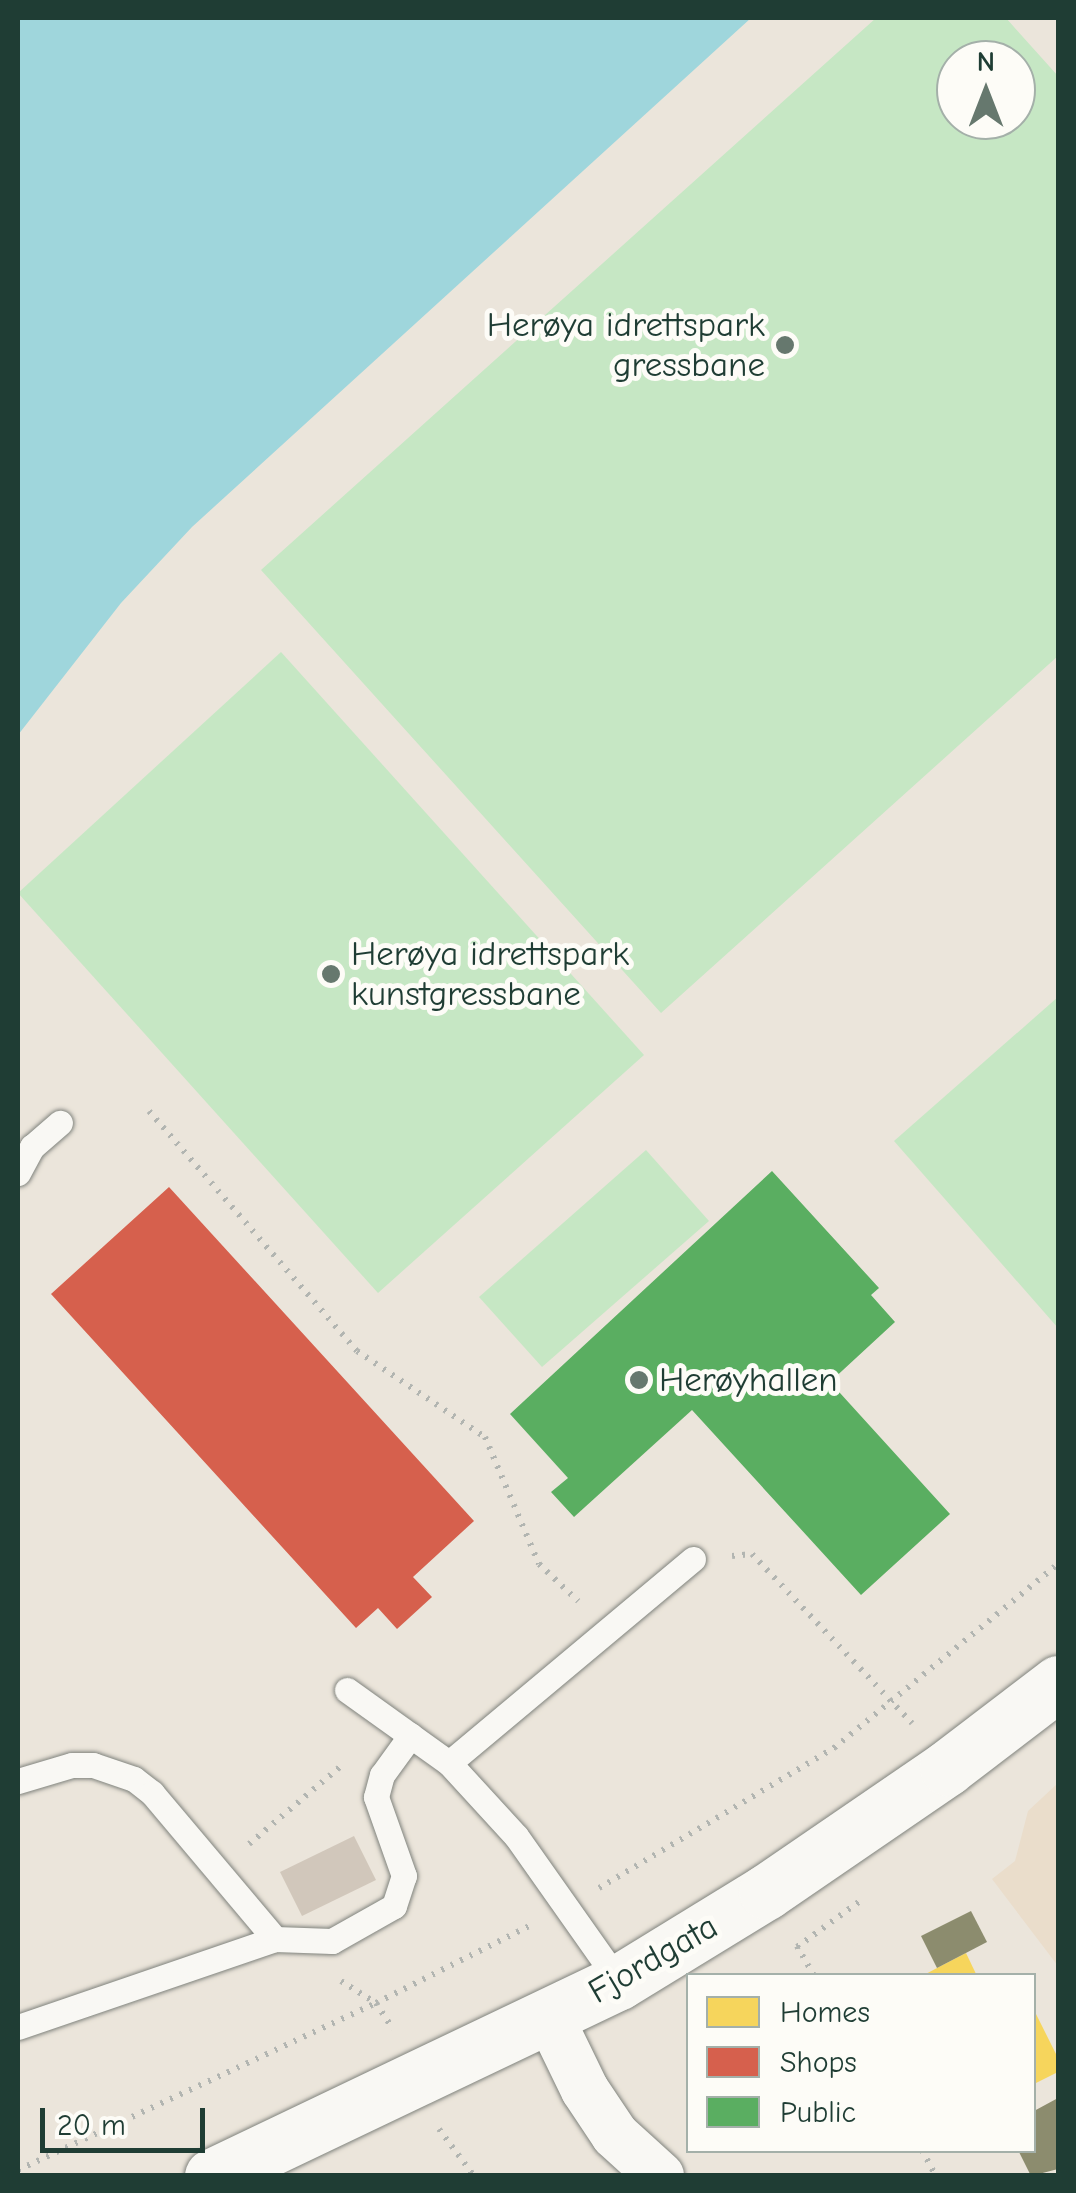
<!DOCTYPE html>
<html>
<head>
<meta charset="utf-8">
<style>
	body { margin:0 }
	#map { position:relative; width:1076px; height:2193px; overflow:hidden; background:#ebe5db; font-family:"Comic Neue",sans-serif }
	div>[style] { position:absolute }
	.built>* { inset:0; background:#eaddcb }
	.green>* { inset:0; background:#c6e7c4 }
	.water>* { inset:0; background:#9fd6dc }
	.homes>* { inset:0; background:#f6d55c }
	.shops>* { inset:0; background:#d6604d }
	.public>* { inset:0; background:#5aae61 }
	.industry>* { inset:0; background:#8c8c6e }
	.building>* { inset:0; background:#d1c7bb }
	.path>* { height:6px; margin-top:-3px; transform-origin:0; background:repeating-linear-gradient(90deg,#b2b5b1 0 2.5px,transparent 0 10.5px) }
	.roads { filter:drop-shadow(0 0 2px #80837d) drop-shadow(0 0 2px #80837d) }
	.lane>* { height:25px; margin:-12.5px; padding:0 12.5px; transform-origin:12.5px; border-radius:12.5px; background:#f9f8f4 }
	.street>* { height:48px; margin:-24px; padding:0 24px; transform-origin:24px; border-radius:24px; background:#f9f8f4 }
	.secondary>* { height:55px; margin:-27.5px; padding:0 27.5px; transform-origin:27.5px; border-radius:27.5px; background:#f9f8f4 }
	.dots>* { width:28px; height:28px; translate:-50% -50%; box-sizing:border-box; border:5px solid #fdfcf7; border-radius:50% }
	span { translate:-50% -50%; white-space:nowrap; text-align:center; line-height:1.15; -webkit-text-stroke:10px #fdfcf7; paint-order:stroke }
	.poi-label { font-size:35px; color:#1f3d34 }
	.right { translate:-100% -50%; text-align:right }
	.left { translate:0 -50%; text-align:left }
	.street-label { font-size:35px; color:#1f3d34 }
	.frame { position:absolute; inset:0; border:20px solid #1f3d34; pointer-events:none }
	.legend { position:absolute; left:686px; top:1973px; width:350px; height:180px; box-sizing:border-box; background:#fdfcf7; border:2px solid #a4b0a9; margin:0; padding:12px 18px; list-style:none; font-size:30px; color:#1f3d34 }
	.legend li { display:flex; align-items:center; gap:20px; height:50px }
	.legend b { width:50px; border:2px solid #a4b0a9 }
	.north { position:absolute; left:936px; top:40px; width:100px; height:100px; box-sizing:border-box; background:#fdfcf7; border:2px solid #a4b0a9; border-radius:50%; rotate:0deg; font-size:28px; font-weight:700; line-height:40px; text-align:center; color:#1f3d34 }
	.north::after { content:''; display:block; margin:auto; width:35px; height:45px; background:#66786e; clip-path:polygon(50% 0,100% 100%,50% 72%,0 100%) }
	.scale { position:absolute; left:40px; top:2108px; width:165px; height:45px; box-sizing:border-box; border:5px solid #1f3d34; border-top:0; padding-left:12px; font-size:30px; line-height:35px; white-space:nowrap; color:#1f3d34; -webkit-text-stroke:8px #fdfcf7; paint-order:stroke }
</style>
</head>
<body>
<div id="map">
	<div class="built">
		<i style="clip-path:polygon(1058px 1783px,1058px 1966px,992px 1879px,1015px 1861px,1028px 1811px)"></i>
	</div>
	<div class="green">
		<i style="clip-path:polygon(evenodd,876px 18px,1006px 18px,1058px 76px,1058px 656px,661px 1013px,261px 570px,876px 18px,956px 60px,1016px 60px,1016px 120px,956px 120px,956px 60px)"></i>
		<i style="clip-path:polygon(281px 652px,644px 1055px,378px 1293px,18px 893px)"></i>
		<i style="clip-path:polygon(1058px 997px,1058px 1328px,894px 1141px)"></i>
		<i style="clip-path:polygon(646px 1150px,709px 1221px,542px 1367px,479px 1297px)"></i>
	</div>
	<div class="water">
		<i style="clip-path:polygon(18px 18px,751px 18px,192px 527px,121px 603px,18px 735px)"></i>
	</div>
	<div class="homes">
		<i style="clip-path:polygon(966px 1953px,977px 1976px,922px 1976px,937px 1968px)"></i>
		<i style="clip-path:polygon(1036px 2014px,1058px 2058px,1058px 2072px,1034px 2084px)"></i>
	</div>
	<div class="shops">
		<i style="clip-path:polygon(169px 1187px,474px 1521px,413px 1577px,432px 1597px,397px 1629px,378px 1608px,356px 1628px,51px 1294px)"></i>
	</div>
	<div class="public">
		<i style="clip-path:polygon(772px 1171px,879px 1288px,871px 1295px,895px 1322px,830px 1382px,950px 1514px,861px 1595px,692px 1410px,574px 1517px,551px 1492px,568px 1478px,510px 1414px)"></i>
	</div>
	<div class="industry">
		<i style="clip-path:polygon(971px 1911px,987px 1942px,937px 1968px,921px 1936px)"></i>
		<i style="clip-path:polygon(1058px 2098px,1058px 2169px,1031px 2176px,1018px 2150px,1034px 2150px,1034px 2111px)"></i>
	</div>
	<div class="building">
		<i style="clip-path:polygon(354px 1836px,376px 1880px,302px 1916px,280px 1872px)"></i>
	</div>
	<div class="path">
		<i style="left:149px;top:1111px;width:318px;rotate:49.1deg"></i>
		<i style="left:357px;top:1351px;width:154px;rotate:33.9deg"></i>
		<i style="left:485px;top:1437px;width:138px;rotate:67deg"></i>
		<i style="left:539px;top:1564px;width:54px;rotate:43.5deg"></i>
		<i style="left:732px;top:1556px;width:20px;rotate:-6deg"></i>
		<i style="left:752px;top:1554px;width:233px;rotate:46.6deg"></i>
		<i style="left:249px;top:1844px;width:122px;rotate:-40.3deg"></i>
		<i style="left:599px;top:1888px;width:274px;rotate:-30.8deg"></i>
		<i style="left:834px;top:1748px;width:290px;rotate:-39.4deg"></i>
		<i style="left:797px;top:1946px;width:34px;rotate:60deg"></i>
		<i style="left:797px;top:1947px;width:78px;rotate:-36.1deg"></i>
		<i style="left:341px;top:1981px;width:41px;rotate:32.2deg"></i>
		<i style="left:376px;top:2003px;width:31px;rotate:57deg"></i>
		<i style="left:439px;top:2129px;width:59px;rotate:53.3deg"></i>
		<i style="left:922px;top:2150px;width:30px;rotate:62deg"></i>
		<i style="left:18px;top:2170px;width:395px;rotate:-25deg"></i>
		<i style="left:376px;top:2003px;width:174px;rotate:-26.7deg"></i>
	</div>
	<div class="roads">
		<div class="lane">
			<i style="left:18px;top:1173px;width:30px;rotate:-62deg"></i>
			<i style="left:32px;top:1147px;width:37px;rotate:-41deg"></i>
			<i style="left:347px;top:1690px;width:125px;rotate:35.6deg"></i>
			<i style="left:449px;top:1763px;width:99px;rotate:47.5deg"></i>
			<i style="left:516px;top:1836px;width:179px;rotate:54.8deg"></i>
			<i style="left:449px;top:1763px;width:318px;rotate:-39.9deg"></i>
			<i style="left:18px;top:1781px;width:56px;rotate:-16.5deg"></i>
			<i style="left:72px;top:1765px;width:21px"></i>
			<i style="left:93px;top:1765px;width:43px;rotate:18.9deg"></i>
			<i style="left:134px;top:1779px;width:23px;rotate:38deg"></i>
			<i style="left:152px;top:1793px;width:191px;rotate:49.9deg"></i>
			<i style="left:18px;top:2027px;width:272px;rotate:-18.9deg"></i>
			<i style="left:275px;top:1939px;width:57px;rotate:2deg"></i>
			<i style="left:332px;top:1941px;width:71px;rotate:-29.4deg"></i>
			<i style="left:394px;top:1906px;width:32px;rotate:-72deg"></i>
			<i style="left:404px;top:1876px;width:84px;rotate:-109.5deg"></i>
			<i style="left:376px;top:1797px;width:23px;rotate:-75deg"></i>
			<i style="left:382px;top:1775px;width:49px;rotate:-54.1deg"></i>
		</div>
		<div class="street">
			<i style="left:549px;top:2016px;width:82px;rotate:64.1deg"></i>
			<i style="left:585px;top:2090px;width:54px;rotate:56.3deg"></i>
			<i style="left:615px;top:2135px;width:61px;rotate:42.3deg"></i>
		</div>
		<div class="secondary">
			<i style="left:212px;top:2176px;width:451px;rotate:-25.5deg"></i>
			<i style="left:619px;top:1982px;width:172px;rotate:-31.5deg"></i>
			<i style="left:766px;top:1892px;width:219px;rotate:-34.4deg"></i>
			<i style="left:947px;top:1768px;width:140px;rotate:-37.4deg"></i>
		</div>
	</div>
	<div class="dots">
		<i style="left:785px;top:345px;background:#66786e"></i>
		<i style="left:331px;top:974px;background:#66786e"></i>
		<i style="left:639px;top:1380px;background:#66786e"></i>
	</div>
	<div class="poi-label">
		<span class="right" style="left:765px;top:345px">Herøya idrettspark<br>gressbane</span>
		<span class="left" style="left:351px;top:974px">Herøya idrettspark<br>kunstgressbane</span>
		<span class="left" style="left:659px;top:1380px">Herøyhallen</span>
	</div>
	<div class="street-label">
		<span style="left:653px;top:1959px;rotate:-30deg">Fjordgata</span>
	</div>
	<div class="frame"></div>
	<ul class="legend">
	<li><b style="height:28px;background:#f6d55c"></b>Homes</li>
	<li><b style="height:28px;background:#d6604d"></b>Shops</li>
	<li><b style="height:28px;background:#5aae61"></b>Public</li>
	</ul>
	<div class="north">N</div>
	<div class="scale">20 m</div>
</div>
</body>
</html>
